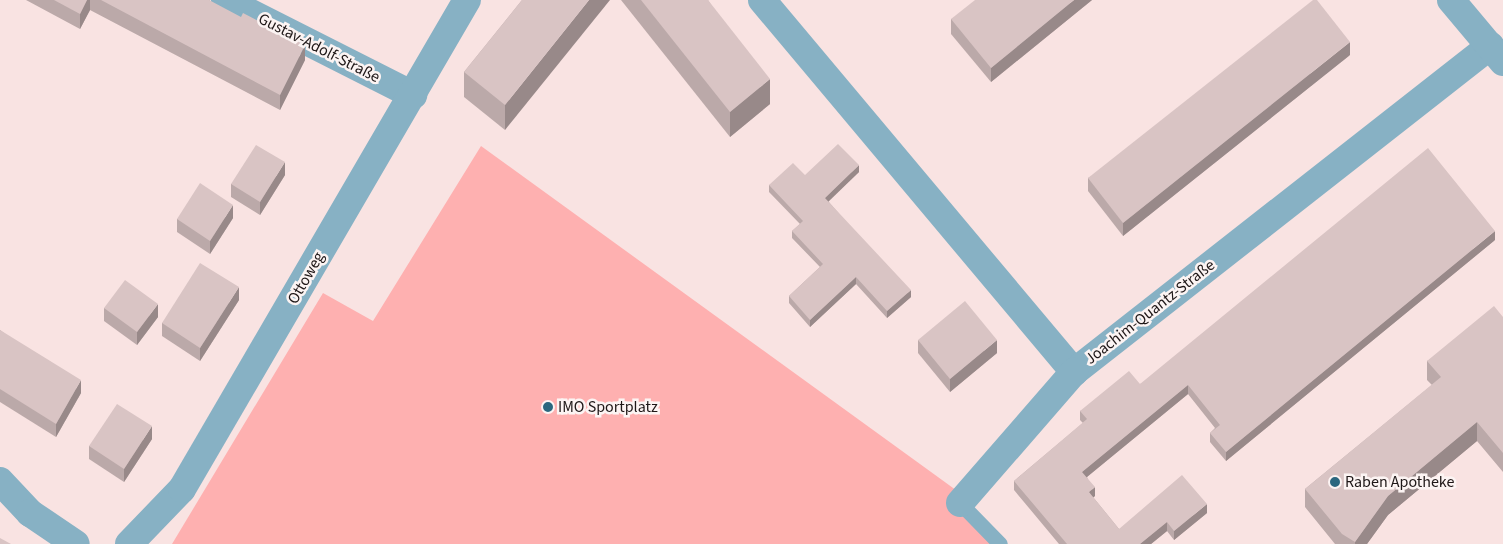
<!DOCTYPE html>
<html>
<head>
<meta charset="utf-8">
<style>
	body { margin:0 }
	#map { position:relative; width:1503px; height:544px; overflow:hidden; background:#f9e3e2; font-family:"Source Sans 3",sans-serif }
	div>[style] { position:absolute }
	.green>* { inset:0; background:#feb0b0 }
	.service>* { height:15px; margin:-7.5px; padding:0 7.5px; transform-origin:7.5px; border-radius:7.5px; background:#87b1c4 }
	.minor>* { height:28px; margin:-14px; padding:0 14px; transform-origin:14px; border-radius:14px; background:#87b1c4 }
	.wall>* { inset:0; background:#bba9a9 }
	.shaded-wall>* { inset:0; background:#988989 }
	.building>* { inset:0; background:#d9c4c4 }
	.dots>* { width:14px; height:14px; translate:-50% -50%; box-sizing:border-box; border:2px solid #fcf4f3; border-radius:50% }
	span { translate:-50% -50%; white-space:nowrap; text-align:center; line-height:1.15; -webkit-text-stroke:5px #fcf4f3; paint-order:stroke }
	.street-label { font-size:16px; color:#1e1717 }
	.poi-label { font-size:16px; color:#1e1717 }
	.left { translate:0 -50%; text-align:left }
</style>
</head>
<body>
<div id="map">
	<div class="green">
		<i style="clip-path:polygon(481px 146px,960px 493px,1001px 544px,172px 544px,323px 293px,373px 321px)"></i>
	</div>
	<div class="service">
		<i style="left:960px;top:503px;width:57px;rotate:45.7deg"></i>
	</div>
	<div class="minor">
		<i style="left:225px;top:0;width:211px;rotate:26.8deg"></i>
		<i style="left:762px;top:0;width:486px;rotate:50deg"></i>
		<i style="left:1074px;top:372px;width:529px;rotate:-38.08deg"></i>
		<i style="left:1451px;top:0;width:81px;rotate:50deg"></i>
		<i style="left:0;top:481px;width:44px;rotate:46.8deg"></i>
		<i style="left:30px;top:513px;width:55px;rotate:34deg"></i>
		<i style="left:960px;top:503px;width:174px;rotate:-49deg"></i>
		<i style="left:129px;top:544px;width:76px;rotate:-46.1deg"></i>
		<i style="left:182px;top:489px;width:566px;rotate:-59.77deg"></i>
	</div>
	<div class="wall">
		<i style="clip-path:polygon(26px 0,209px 0,305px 60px,280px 110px,90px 10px,80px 29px)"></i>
		<i style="clip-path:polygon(522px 0,505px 130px,464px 97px,464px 72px)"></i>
		<i style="clip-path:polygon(621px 0,708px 0,770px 104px,730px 137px)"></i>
		<i style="clip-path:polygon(1092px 0,991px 82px,951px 34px,951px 19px)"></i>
		<i style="clip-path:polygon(1350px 55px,1123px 236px,1088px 191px,1088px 178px)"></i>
		<i style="clip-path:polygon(859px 172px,828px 201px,911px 297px,887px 318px,856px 284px,810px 327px,789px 303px,789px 296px,820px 267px,792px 238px,792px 231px,800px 224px,769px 192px,769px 185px,805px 175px)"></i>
		<i style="clip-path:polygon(285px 175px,260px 215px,231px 197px,231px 184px)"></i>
		<i style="clip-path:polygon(233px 218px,210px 254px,177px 232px,177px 219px)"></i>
		<i style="clip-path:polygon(1495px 240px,1226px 461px,1210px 442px,1210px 433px,1215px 428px,1188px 394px,1087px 477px,1095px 496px,1093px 497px,1119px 529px,1207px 513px,1174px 540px,1167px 531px,1151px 544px,1059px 544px,1014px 490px,1014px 481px,1083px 423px,1080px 420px,1080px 411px,1140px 384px)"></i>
		<i style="clip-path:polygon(239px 300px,200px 361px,162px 336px,162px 323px)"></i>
		<i style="clip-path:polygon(104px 308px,158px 317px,137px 345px,104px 321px)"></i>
		<i style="clip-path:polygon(1503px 317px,1503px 472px,1477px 441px,1388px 515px,1367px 544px,1335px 544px,1305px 507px,1305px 489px,1432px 385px,1427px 380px,1427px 361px)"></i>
		<i style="clip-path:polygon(0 330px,81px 393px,56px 437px,0 402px)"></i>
		<i style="clip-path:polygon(918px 340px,997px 353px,950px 392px,918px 353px)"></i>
		<i style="clip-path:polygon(152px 439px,124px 482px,89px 459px,89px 446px)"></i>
	</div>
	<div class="shaded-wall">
		<i style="clip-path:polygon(87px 0,90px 0,90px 10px,80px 29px,80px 14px)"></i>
		<i style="clip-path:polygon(589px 0,610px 0,505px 130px,505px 105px)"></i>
		<i style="clip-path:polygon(1074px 0,1092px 0,991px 82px,991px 68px)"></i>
		<i style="clip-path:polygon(1350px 42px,1350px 55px,1123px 236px,1123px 223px)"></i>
		<i style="clip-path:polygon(305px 45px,305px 60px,280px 110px,280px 95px)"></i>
		<i style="clip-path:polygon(770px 79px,770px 104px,730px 137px,730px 112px)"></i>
		<i style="clip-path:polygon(285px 162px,285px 175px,260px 215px,260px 202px)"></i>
		<i style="clip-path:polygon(859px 165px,859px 172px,825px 205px,825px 198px)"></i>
		<i style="clip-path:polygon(233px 205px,233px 218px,210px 254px,210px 241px)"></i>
		<i style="clip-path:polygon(1495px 231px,1495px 240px,1226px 461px,1226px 452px)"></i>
		<i style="clip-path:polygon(856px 277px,856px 284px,810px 327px,810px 320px)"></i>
		<i style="clip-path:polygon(239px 287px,239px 300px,200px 361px,200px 348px)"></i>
		<i style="clip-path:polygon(911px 290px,911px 297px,887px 318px,887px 311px)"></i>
		<i style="clip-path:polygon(158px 304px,158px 317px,137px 345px,137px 332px)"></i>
		<i style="clip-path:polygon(997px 340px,997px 353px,950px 392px,950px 379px)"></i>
		<i style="clip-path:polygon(81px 380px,81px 393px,56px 437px,56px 424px)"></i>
		<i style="clip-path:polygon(1188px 385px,1188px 394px,1082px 481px,1082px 472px)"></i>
		<i style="clip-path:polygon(1477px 422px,1477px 441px,1388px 515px,1367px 544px,1355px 544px,1355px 542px,1388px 496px)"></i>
		<i style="clip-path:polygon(152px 426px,152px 439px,124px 482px,124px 469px)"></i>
		<i style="clip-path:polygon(1095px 487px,1095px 496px,1089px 501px,1089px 492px)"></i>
		<i style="clip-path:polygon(1207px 504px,1207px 513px,1174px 540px,1174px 531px)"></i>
		<i style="clip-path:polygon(1167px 522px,1167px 531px,1151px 544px,1140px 544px)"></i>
	</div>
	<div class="building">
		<i style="clip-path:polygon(54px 0,87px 0,80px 14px)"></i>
		<i style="clip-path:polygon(101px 0,209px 0,241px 17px,243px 13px,305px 45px,280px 95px)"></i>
		<i style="clip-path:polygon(522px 0,589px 0,505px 105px,464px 72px)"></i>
		<i style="clip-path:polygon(641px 0,708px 0,770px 79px,730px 112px)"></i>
		<i style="clip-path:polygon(975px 0,1074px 0,991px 68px,951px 19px)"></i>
		<i style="clip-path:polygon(1313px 0,1317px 0,1350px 42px,1123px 223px,1088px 178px)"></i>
		<i style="clip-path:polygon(838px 144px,859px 165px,825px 198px,911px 290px,887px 311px,856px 277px,810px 320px,789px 296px,823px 264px,792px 231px,803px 221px,769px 185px,793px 163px,805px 175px)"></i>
		<i style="clip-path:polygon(256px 145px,285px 162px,260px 202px,231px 184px)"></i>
		<i style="clip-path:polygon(1428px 148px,1495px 231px,1226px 452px,1210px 433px,1220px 425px,1188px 385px,1082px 472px,1095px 487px,1089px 492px,1119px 529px,1182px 475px,1207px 504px,1174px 531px,1167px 522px,1140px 544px,1067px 544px,1014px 481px,1087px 419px,1080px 411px,1129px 371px,1140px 384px)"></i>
		<i style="clip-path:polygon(200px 183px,233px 205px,210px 241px,177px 219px)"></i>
		<i style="clip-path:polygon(200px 263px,239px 287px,200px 348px,162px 323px)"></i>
		<i style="clip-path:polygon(125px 280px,158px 304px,137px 332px,104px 308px)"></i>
		<i style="clip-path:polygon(965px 301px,997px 340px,950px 379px,918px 340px)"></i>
		<i style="clip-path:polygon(1494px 306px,1503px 317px,1503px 453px,1477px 422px,1388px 496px,1355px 542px,1342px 534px,1305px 489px,1441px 377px,1427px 361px)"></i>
		<i style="clip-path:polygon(0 330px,81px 380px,56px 424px,0 389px)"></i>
		<i style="clip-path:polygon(117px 404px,152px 426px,124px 469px,89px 446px)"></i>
		<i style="clip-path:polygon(0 538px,11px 544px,0 544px)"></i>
	</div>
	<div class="dots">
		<i style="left:548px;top:407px;background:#2b677f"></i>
		<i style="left:1335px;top:482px;background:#2b677f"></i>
	</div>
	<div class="street-label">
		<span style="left:319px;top:48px;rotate:27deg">Gustav-Adolf-Straße</span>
		<span style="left:306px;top:278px;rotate:-60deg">Ottoweg</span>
		<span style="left:1150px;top:312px;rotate:-38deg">Joachim-Quantz-Straße</span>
	</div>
	<div class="poi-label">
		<span class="left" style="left:558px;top:407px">IMO Sportplatz</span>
		<span class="left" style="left:1345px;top:482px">Raben Apotheke</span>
	</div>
</div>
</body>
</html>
